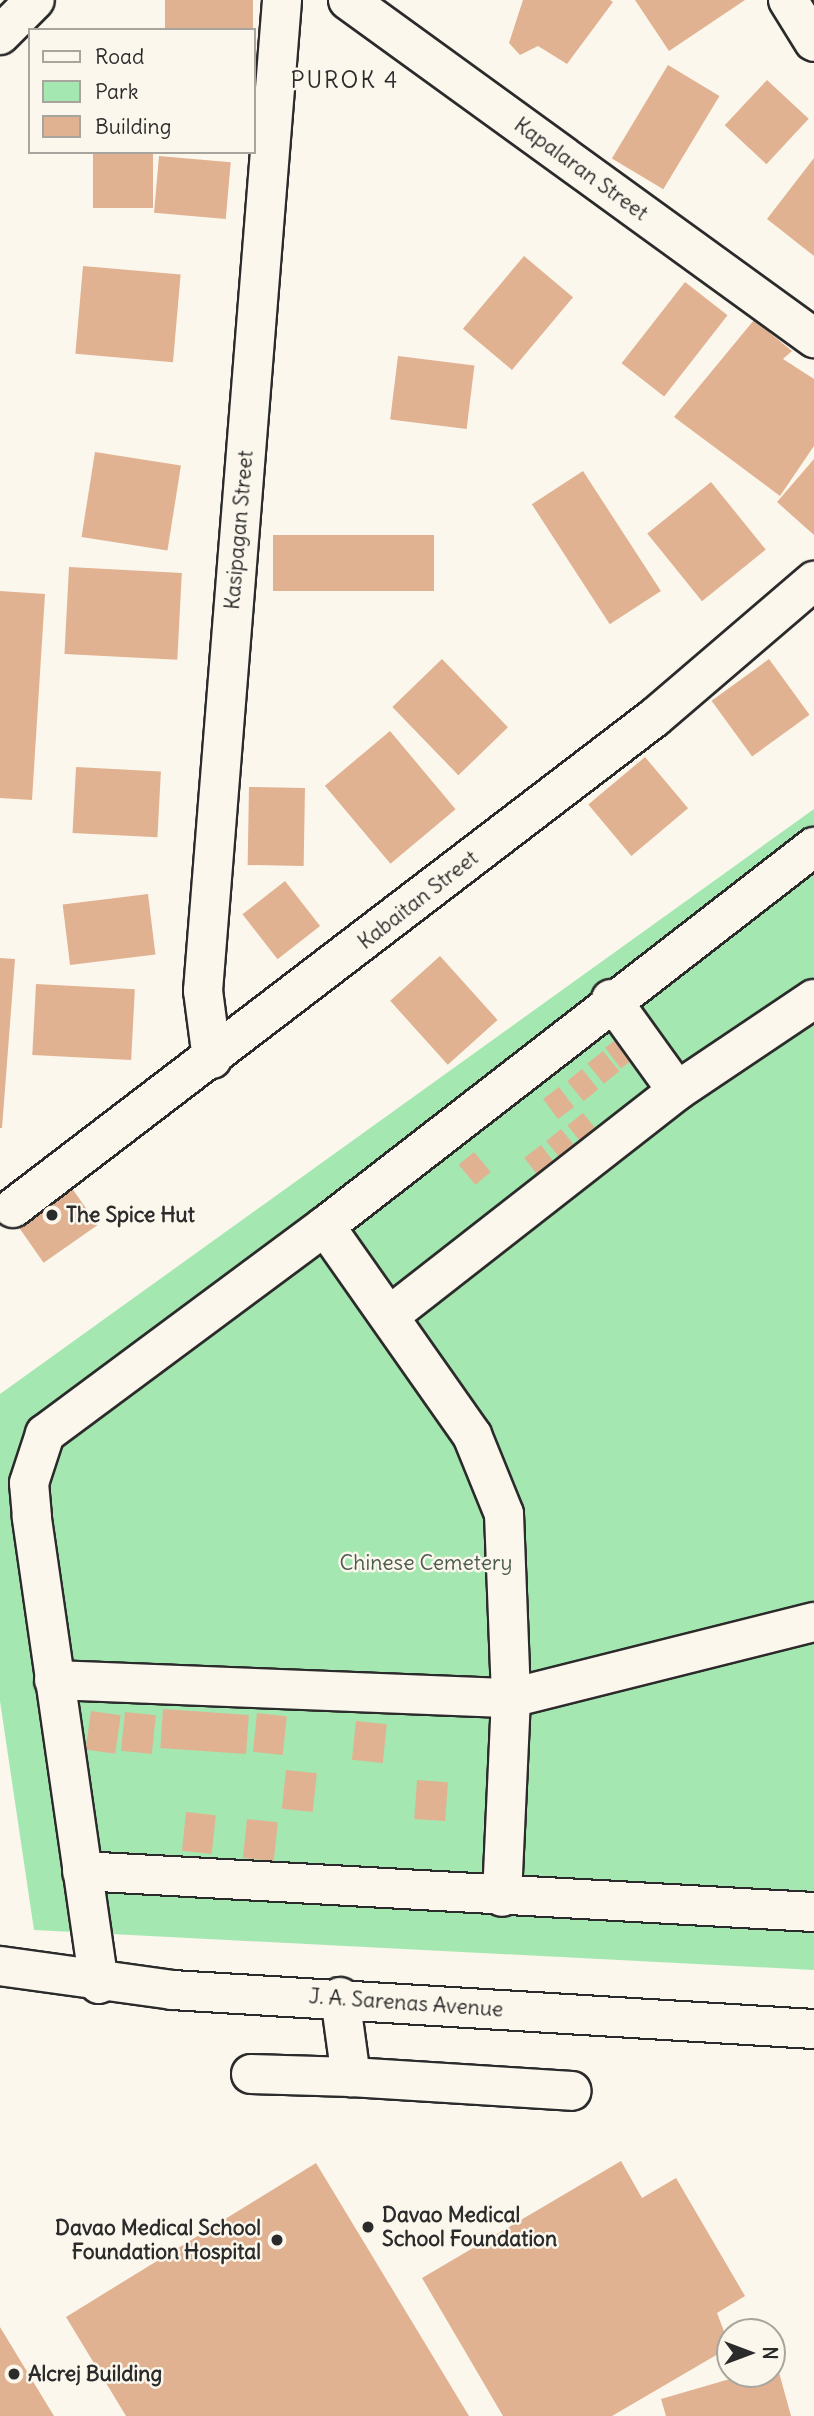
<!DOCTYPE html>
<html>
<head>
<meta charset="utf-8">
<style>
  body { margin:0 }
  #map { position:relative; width:814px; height:2416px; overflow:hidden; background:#fbf7ec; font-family:Delius,sans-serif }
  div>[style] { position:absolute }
  .green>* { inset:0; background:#a5e7b1 }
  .building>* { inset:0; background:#e1b292; transform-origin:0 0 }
  .roads { filter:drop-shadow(2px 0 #2b2b2b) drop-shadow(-2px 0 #2b2b2b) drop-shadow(0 2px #2b2b2b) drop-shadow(0 -2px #2b2b2b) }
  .minor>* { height:38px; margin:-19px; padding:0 19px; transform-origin:19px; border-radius:19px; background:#fbf7ec }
  .major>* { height:38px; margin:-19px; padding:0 19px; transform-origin:19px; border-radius:19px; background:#fbf7ec }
  .dots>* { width:19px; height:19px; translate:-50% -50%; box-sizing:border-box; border:4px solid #fbf7ec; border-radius:50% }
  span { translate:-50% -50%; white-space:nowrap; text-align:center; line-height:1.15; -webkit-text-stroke:5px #fbf7ec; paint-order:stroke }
  .street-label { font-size:21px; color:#2b2b2b }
  .poi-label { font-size:21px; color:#2b2b2b; font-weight:700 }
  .left { translate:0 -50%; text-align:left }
  .right { translate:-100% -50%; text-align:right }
  .park-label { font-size:21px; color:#4a5a4c }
  .neighbourhood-label { font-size:23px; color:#2b2b2b; letter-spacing:2px }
  .legend { position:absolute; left:28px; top:28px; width:228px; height:126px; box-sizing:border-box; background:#fbf7ec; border:2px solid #a8a59f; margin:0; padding:9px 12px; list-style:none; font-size:21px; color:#2b2b2b }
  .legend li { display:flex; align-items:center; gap:14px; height:35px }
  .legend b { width:35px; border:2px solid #a8a59f }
  .north { position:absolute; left:716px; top:2318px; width:70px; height:70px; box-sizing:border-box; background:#fbf7ec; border:2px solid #a8a59f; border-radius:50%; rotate:90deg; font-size:19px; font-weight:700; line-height:28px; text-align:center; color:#2b2b2b }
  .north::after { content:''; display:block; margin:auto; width:24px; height:32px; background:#2b2b2b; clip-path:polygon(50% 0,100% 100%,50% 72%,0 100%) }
</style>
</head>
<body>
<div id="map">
  <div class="green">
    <div style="clip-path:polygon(814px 809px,814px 1970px,34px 1930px,0 1701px,0 1394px)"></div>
  </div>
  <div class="building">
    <div style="left:165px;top:0;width:88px;height:30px"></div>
    <div style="clip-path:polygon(523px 0,610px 0,613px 2px,567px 64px,538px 46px,520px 55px,509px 43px)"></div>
    <div style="clip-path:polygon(635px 0,745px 0,669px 51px)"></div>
    <div style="left:668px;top:65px;width:60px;height:109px;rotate:31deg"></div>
    <div style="left:767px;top:80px;width:57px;height:62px;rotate:43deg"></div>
    <div style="left:93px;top:152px;width:60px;height:56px"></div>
    <div style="left:159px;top:156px;width:72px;height:57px;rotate:5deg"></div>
    <div style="clip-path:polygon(814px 158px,814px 256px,767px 219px)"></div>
    <div style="left:524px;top:256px;width:64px;height:95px;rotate:40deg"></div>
    <div style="left:83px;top:266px;width:98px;height:88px;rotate:5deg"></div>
    <div style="left:685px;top:282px;width:54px;height:103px;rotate:38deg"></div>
    <div style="clip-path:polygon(754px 320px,792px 351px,783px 359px,814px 379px,814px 446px,780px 496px,674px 417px)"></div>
    <div style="left:398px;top:356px;width:77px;height:64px;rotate:7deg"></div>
    <div style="left:95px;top:452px;width:87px;height:86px;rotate:9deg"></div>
    <div style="clip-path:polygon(814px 459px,814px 535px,777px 502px)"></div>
    <div style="left:583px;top:471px;width:143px;height:61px;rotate:57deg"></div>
    <div style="left:711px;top:482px;width:87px;height:82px;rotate:51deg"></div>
    <div style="left:273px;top:535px;width:161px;height:56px"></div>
    <div style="left:69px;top:567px;width:113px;height:87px;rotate:3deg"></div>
    <div style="clip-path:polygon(0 591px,45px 594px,32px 800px,0 798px)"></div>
    <div style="left:442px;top:659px;width:95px;height:69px;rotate:46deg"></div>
    <div style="left:769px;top:659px;width:69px;height:71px;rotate:54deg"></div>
    <div style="left:390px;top:731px;width:102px;height:85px;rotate:50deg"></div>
    <div style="left:645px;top:757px;width:67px;height:74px;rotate:50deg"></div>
    <div style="left:76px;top:767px;width:85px;height:66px;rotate:3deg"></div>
    <div style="left:249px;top:787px;width:56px;height:78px;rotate:1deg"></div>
    <div style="left:285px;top:881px;width:57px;height:54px;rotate:52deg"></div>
    <div style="left:148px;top:894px;width:61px;height:86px;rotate:83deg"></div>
    <div style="left:440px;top:956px;width:86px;height:67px;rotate:48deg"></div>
    <div style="clip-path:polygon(0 958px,15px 959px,2px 1128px,0 1128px)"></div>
    <div style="left:36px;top:984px;width:99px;height:71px;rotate:3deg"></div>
    <div style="left:622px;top:1035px;width:26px;height:21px;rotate:53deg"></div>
    <div style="left:603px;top:1051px;width:26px;height:20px;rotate:51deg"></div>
    <div style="left:582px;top:1069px;width:26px;height:19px;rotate:51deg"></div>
    <div style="left:559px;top:1087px;width:25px;height:20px;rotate:53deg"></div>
    <div style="left:583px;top:1113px;width:26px;height:20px;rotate:51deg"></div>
    <div style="left:561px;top:1129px;width:26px;height:19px;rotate:51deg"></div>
    <div style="left:541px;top:1145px;width:25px;height:21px;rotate:53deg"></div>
    <div style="left:474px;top:1152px;width:26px;height:20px;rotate:50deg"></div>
    <div style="left:69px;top:1184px;width:50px;height:66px;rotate:55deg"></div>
    <div style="left:163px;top:1709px;width:86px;height:39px;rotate:4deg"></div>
    <div style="left:91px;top:1711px;width:30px;height:39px;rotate:8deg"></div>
    <div style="left:125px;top:1712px;width:31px;height:39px;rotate:6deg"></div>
    <div style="left:257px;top:1713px;width:30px;height:39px;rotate:6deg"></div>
    <div style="left:356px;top:1721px;width:31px;height:39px;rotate:6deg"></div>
    <div style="left:286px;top:1770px;width:31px;height:39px;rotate:6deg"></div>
    <div style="left:417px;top:1780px;width:31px;height:39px;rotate:4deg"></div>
    <div style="left:186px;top:1812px;width:30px;height:39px;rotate:6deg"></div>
    <div style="left:247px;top:1819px;width:31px;height:39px;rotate:6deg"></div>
    <div style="clip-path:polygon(621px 2161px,642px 2198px,676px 2178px,745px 2296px,717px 2313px,730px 2347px,612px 2416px,503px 2416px,422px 2278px)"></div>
    <div style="clip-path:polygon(316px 2163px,469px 2416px,126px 2416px,66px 2317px)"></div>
    <div style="clip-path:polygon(0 2327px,40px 2393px,54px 2416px,0 2416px)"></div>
    <div style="clip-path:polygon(777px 2365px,791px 2416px,666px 2416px,661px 2399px,747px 2374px,772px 2374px)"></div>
  </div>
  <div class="roads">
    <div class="minor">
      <div style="left:348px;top:0;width:576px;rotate:35.95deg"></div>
      <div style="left:788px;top:0;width:49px;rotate:58.2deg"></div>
      <div style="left:0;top:35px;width:49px;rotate:-45deg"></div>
      <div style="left:611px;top:999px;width:113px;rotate:54.3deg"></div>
      <div style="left:212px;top:1059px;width:69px;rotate:-97.5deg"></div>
      <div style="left:203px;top:991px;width:994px;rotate:-85.44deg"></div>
      <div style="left:13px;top:1208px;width:807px;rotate:-37.4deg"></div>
      <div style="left:654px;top:718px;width:211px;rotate:-40.6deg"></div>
      <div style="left:325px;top:1226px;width:256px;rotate:54.9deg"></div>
      <div style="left:472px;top:1435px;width:85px;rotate:67.9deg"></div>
      <div style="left:504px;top:1514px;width:184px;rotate:87.8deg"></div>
      <div style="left:511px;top:1698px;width:199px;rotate:92.6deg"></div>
      <div style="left:389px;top:1316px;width:365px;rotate:-38deg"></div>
      <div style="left:677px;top:1091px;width:165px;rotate:-33.9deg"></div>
      <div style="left:54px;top:1680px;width:457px;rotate:2.3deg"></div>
      <div style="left:511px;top:1698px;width:312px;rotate:-14.1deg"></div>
      <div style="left:82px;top:1871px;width:733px;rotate:3.21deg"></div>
      <div style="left:99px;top:1984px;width:472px;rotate:-98.2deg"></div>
      <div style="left:32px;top:1517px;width:34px;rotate:-95deg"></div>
      <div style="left:29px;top:1483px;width:52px;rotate:-71.9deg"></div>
      <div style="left:45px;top:1434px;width:349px;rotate:-36.6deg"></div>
      <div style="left:325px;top:1226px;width:619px;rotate:-37.78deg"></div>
      <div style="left:340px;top:1997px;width:81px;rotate:82.2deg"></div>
      <div style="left:351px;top:2077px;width:221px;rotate:3.6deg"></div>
      <div style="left:251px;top:2074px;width:100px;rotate:1.7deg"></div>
    </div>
    <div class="major">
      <div style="left:0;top:1966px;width:174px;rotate:7.9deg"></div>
      <div style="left:172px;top:1990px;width:643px;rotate:3.48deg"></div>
    </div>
  </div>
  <div class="dots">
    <div style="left:52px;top:1215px;background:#2b2b2b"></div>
    <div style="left:368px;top:2227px;background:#2b2b2b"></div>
    <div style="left:277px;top:2240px;background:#2b2b2b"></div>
    <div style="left:14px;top:2374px;background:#2b2b2b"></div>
  </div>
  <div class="street-label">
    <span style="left:581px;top:169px;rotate:36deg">Kapalaran Street</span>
    <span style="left:239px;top:530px;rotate:-85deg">Kasipagan Street</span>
    <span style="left:418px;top:900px;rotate:-38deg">Kabaitan Street</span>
    <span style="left:406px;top:2003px;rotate:4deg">J. A. Sarenas Avenue</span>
  </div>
  <div class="poi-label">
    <span class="left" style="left:66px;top:1215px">The Spice Hut</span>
    <span class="left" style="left:382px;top:2227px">Davao Medical<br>School Foundation</span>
    <span class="right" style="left:261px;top:2240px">Davao Medical School<br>Foundation Hospital</span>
    <span class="left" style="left:28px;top:2374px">Alcrej Building</span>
  </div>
  <div class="park-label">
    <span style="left:426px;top:1563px">Chinese Cemetery</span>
  </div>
  <div class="neighbourhood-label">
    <span style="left:345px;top:80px">PUROK 4</span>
  </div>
  <ul class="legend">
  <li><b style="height:9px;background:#fbf7ec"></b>Road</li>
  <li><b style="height:19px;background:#a5e7b1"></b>Park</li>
  <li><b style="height:19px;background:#e1b292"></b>Building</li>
  </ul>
  <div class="north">N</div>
</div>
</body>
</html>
